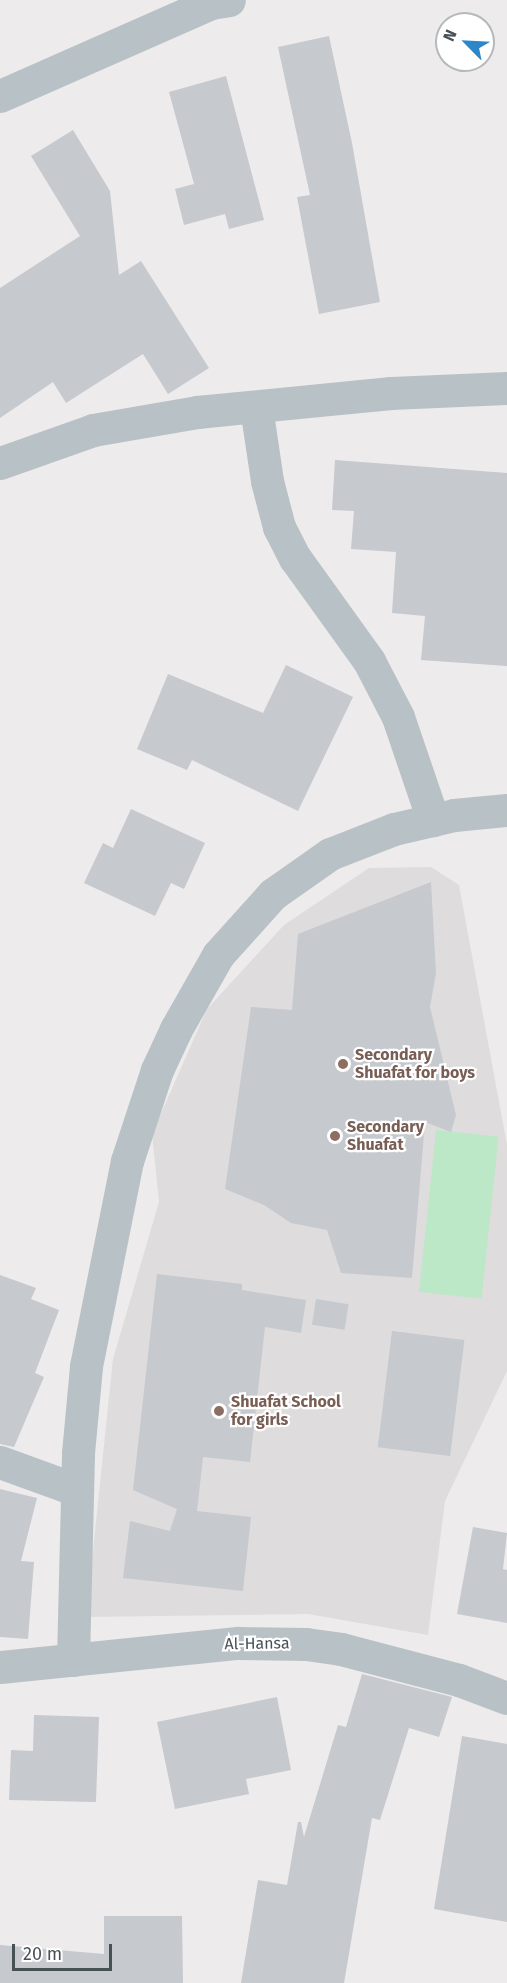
<!DOCTYPE html>
<html>
<head>
<meta charset="utf-8">
<style>
  body { margin:0 }
  #map { position:relative; width:507px; height:1983px; overflow:hidden; background:#eeebec; font-family:"Fira Sans",sans-serif }
  div>[style] { position:absolute }
  .education>* { inset:0; background:#dfdcdd }
  .green>* { inset:0; background:#bde8c7; transform-origin:0 0 }
  .building>* { inset:0; background:#c6c9cd; transform-origin:0 0 }
  .minor>* { height:33px; margin:-16.5px; padding:0 16.5px; transform-origin:16.5px; border-radius:16.5px; background:#b8c2c6 }
  .dots>* { width:16px; height:16px; translate:-50% -50%; box-sizing:border-box; border:3px solid #fff; border-radius:50% }
  span { translate:-50% -50%; white-space:nowrap; text-align:center; line-height:1.15; -webkit-text-stroke:4.5px #fff; paint-order:stroke }
  .education-label { font-size:16px; color:#785e54; font-weight:700 }
  .left { translate:0 -50%; text-align:left }
  .street-label { font-size:16px; color:#465156 }
  .north { position:absolute; left:435px; top:12px; width:60px; height:60px; box-sizing:border-box; background:#fff; border:2px solid #b5b9bb; border-radius:50%; rotate:294deg; font-size:16px; font-weight:700; line-height:24px; text-align:center; color:#465156 }
  .north::after { content:''; display:block; margin:auto; width:21px; height:27px; background:#2c86c7; clip-path:polygon(50% 0,100% 100%,50% 72%,0 100%) }
  .scale { position:absolute; left:12px; top:1944px; width:100px; height:27px; box-sizing:border-box; border:3px solid #465156; border-top:0; padding-left:8px; font-size:18px; line-height:21px; white-space:nowrap; color:#465156; -webkit-text-stroke:4px #fff; paint-order:stroke }
</style>
</head>
<body>
<div id="map">
  <div class="education">
    <div style="clip-path:polygon(431px 867px,459px 885px,507px 1145px,507px 1371px,445px 1501px,428px 1635px,308px 1614px,86px 1617px,113px 1359px,159px 1202px,152px 1134px,207px 1009px,284px 925px,369px 868px)"></div>
  </div>
  <div class="green">
    <div style="left:436px;top:1130px;width:63px;height:163px;rotate:6deg"></div>
  </div>
  <div class="building">
    <div style="clip-path:polygon(329px 36px,352px 143px,380px 302px,319px 314px,297px 197px,310px 195px,278px 47px)"></div>
    <div style="clip-path:polygon(226px 76px,264px 220px,229px 229px,225px 214px,184px 225px,175px 189px,194px 184px,169px 92px)"></div>
    <div style="clip-path:polygon(73px 130px,110px 191px,119px 275px,141px 261px,209px 368px,168px 394px,143px 354px,66px 403px,53px 382px,0 418px,0 288px,80px 236px,31px 156px)"></div>
    <div style="clip-path:polygon(335px 460px,507px 473px,507px 666px,421px 660px,425px 616px,392px 613px,396px 552px,351px 549px,354px 511px,332px 510px)"></div>
    <div style="clip-path:polygon(286px 665px,353px 697px,298px 811px,192px 760px,187px 770px,137px 749px,168px 674px,263px 713px)"></div>
    <div style="clip-path:polygon(131px 809px,205px 843px,184px 889px,171px 883px,155px 916px,84px 883px,103px 843px,113px 848px)"></div>
    <div style="clip-path:polygon(431px 882px,436px 973px,430px 1007px,456px 1115px,451px 1132px,425px 1122px,412px 1278px,341px 1273px,327px 1230px,291px 1223px,264px 1205px,225px 1189px,251px 1007px,292px 1010px,298px 934px)"></div>
    <div style="clip-path:polygon(157px 1274px,242px 1284px,242px 1290px,306px 1300px,301px 1333px,265px 1327px,250px 1462px,203px 1457px,197px 1511px,251px 1517px,243px 1591px,123px 1578px,130px 1521px,170px 1531px,177px 1509px,179px 1510px,133px 1490px)"></div>
    <div style="clip-path:polygon(0 1275px,36px 1288px,31px 1299px,59px 1310px,35px 1373px,44px 1377px,14px 1447px,0 1444px)"></div>
    <div style="left:316px;top:1299px;width:33px;height:26px;rotate:9deg"></div>
    <div style="left:392px;top:1331px;width:73px;height:117px;rotate:7deg"></div>
    <div style="clip-path:polygon(0 1489px,37px 1498px,21px 1561px,34px 1562px,28px 1639px,0 1637px)"></div>
    <div style="clip-path:polygon(473px 1527px,507px 1533px,503px 1569px,507px 1570px,507px 1623px,457px 1614px)"></div>
    <div style="clip-path:polygon(362px 1674px,452px 1697px,439px 1737px,409px 1728px,380px 1820px,372px 1818px,344px 1983px,241px 1983px,258px 1880px,287px 1885px,298px 1822px,301px 1822px,304px 1837px,338px 1725px,346px 1727px)"></div>
    <div style="clip-path:polygon(277px 1697px,291px 1770px,246px 1779px,249px 1794px,175px 1809px,157px 1722px)"></div>
    <div style="clip-path:polygon(34px 1715px,99px 1717px,96px 1802px,9px 1800px,11px 1750px,33px 1751px)"></div>
    <div style="clip-path:polygon(462px 1736px,507px 1744px,507px 1922px,434px 1909px)"></div>
    <div style="clip-path:polygon(104px 1916px,182px 1916px,183px 1983px,0 1983px,0 1945px,104px 1954px)"></div>
  </div>
  <div class="minor">
    <div style="left:0;top:96px;width:231px;rotate:-23.8deg"></div>
    <div style="left:211px;top:3px;width:18px;rotate:-9deg"></div>
    <div style="left:256px;top:407px;width:75px;rotate:81.5deg"></div>
    <div style="left:267px;top:481px;width:48px;rotate:75.4deg"></div>
    <div style="left:279px;top:527px;width:35px;rotate:63deg"></div>
    <div style="left:295px;top:558px;width:127px;rotate:54.3deg"></div>
    <div style="left:369px;top:661px;width:63px;rotate:62.6deg"></div>
    <div style="left:398px;top:717px;width:109px;rotate:71.2deg"></div>
    <div style="left:0;top:463px;width:99px;rotate:-19.5deg"></div>
    <div style="left:93px;top:430px;width:106px;rotate:-9.8deg"></div>
    <div style="left:197px;top:412px;width:195px;rotate:-5.6deg"></div>
    <div style="left:391px;top:393px;width:116px;rotate:-2.5deg"></div>
    <div style="left:0;top:1462px;width:82px;rotate:20deg"></div>
    <div style="left:73px;top:1660px;width:207px;rotate:-88.6deg"></div>
    <div style="left:78px;top:1453px;width:87px;rotate:-84.7deg"></div>
    <div style="left:86px;top:1366px;width:209px;rotate:-78.7deg"></div>
    <div style="left:127px;top:1161px;width:96px;rotate:-71.8deg"></div>
    <div style="left:157px;top:1070px;width:45px;rotate:-65.1deg"></div>
    <div style="left:176px;top:1029px;width:85px;rotate:-60.4deg"></div>
    <div style="left:218px;top:955px;width:82px;rotate:-48deg"></div>
    <div style="left:273px;top:894px;width:70px;rotate:-35.1deg"></div>
    <div style="left:330px;top:854px;width:69px;rotate:-21.3deg"></div>
    <div style="left:394px;top:829px;width:62px;rotate:-13.1deg"></div>
    <div style="left:454px;top:815px;width:53px;rotate:-5.4deg"></div>
    <div style="left:0;top:1667px;width:239px;rotate:-5.8deg"></div>
    <div style="left:238px;top:1643px;width:68px;rotate:0.8deg"></div>
    <div style="left:306px;top:1644px;width:35px;rotate:8deg"></div>
    <div style="left:341px;top:1649px;width:122px;rotate:14.7deg"></div>
    <div style="left:459px;top:1680px;width:51px;rotate:20.6deg"></div>
  </div>
  <div class="dots">
    <div style="left:343px;top:1064px;background:#8d6e63"></div>
    <div style="left:335px;top:1136px;background:#8d6e63"></div>
    <div style="left:219px;top:1411px;background:#8d6e63"></div>
  </div>
  <div class="education-label">
    <span class="left" style="left:355px;top:1064px">Secondary<br>Shuafat for boys</span>
    <span class="left" style="left:347px;top:1136px">Secondary<br>Shuafat</span>
    <span class="left" style="left:231px;top:1411px">Shuafat School<br>for girls</span>
  </div>
  <div class="street-label">
    <span style="left:257px;top:1644px;rotate:-1deg">Al-Hansa</span>
  </div>
  <div class="north">N</div>
  <div class="scale">20 m</div>
</div>
</body>
</html>
